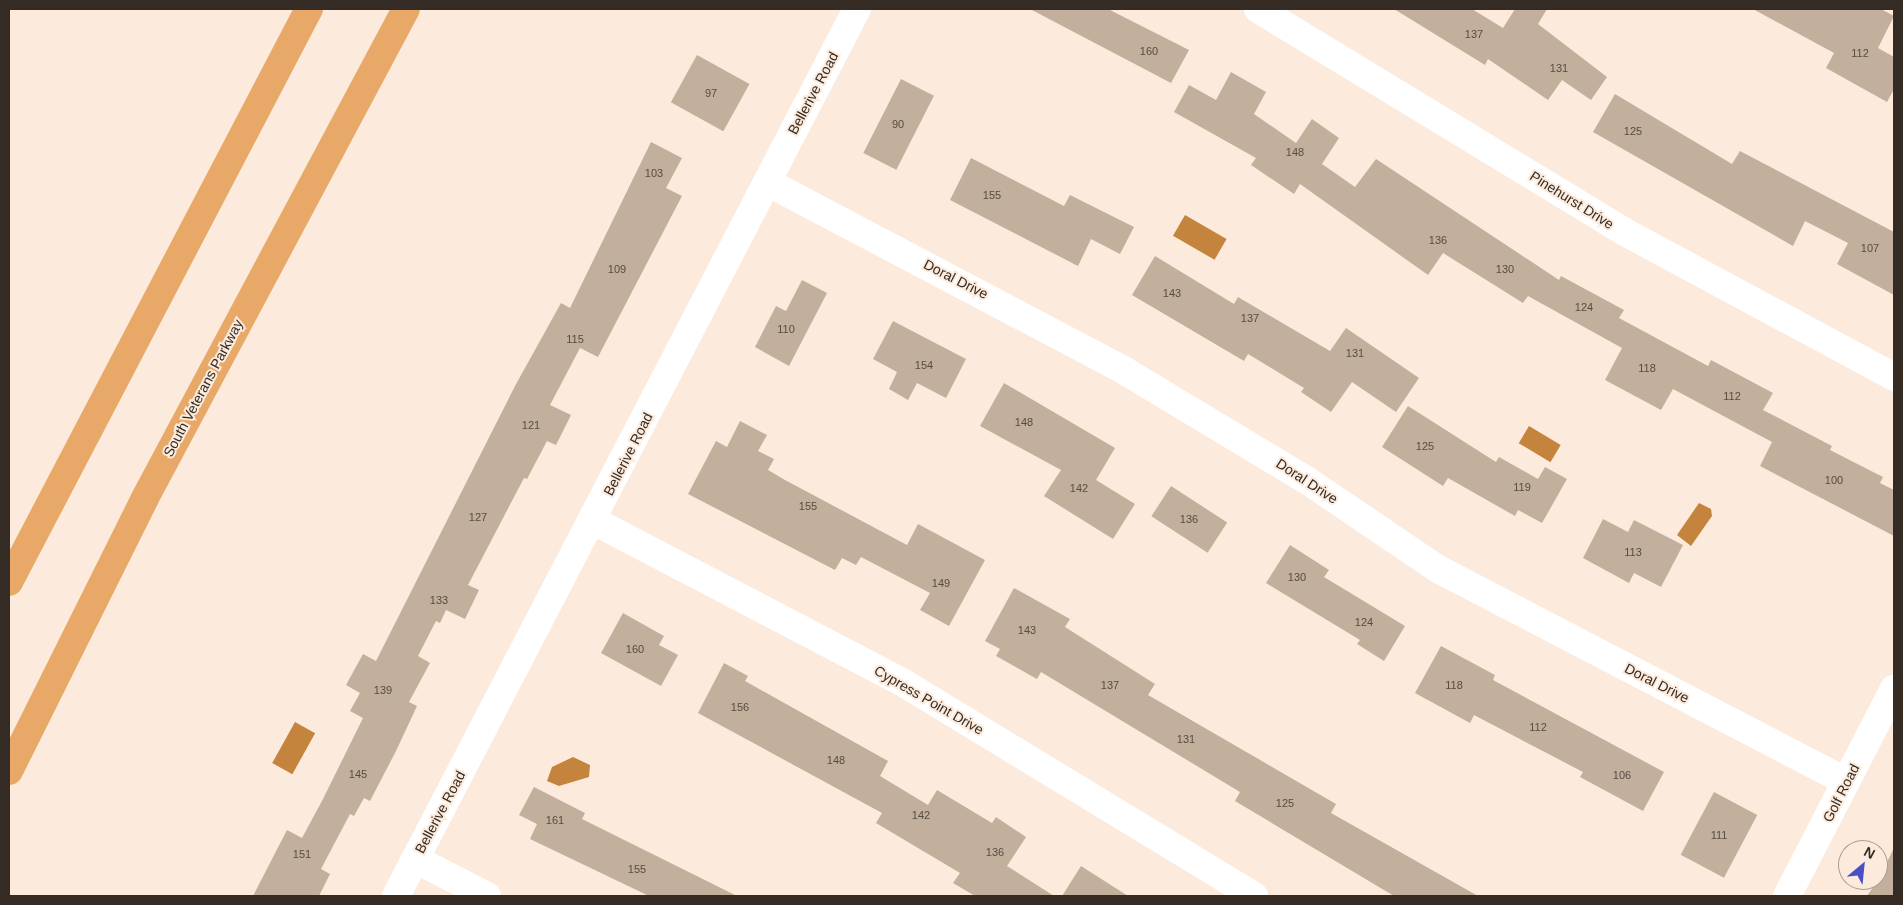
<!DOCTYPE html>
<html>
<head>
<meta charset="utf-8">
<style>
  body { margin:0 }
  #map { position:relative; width:1903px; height:905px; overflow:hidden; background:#fcebdc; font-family:Helvetica,sans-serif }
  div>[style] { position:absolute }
  .water>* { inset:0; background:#c5843d; transform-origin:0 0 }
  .building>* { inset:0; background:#c2af9c; transform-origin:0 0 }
  .street>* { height:28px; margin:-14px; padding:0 14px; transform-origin:14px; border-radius:14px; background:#fff }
  .highway>* { height:28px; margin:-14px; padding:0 14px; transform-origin:14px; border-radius:14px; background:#e7a868 }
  span { translate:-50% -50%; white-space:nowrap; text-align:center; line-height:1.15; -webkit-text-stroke:4px #fcebdc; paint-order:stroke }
  .number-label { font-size:11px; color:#574c42 }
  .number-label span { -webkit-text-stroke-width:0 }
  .street-label { font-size:14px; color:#332b24 }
  .frame { position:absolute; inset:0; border:10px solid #332b24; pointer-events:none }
  .north { position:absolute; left:1838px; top:840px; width:50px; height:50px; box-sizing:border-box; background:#fcebdc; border:1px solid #ac9e92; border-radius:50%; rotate:28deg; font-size:14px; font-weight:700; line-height:20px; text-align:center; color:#332b24 }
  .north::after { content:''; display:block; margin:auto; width:18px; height:22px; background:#494fc4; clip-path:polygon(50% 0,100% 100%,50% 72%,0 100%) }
</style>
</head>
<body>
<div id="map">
  <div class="water">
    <div style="left:1185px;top:215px;width:48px;height:24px;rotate:30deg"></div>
    <div style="left:1529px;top:426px;width:37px;height:20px;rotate:31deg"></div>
    <div style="clip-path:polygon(1699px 503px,1711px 509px,1712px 516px,1691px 546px,1677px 535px)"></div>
    <div style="left:295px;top:722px;width:23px;height:47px;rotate:29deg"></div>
    <div style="clip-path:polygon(573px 757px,590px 765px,589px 777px,559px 786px,547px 781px,552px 767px)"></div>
  </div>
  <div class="building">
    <div style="clip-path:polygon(1030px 9px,1108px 9px,1189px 50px,1171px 83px)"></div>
    <div style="clip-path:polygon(1394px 9px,1472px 9px,1503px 28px,1515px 9px,1547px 9px,1538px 24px,1607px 77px,1591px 100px,1562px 80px,1548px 100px,1488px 59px,1485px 65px)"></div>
    <div style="clip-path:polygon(1753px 9px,1881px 9px,1894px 16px,1878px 48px,1894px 57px,1894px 89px,1887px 102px,1826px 68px,1834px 53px)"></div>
    <div style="left:697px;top:55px;width:60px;height:54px;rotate:29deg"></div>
    <div style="clip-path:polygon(1231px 72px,1266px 92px,1254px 114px,1296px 143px,1312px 119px,1339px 138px,1322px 164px,1355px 187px,1376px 159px,1559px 280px,1561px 276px,1624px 310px,1619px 318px,1708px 366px,1711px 360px,1773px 393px,1763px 410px,1832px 446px,1830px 450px,1883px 477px,1880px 483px,1894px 490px,1894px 536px,1760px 466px,1772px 442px,1673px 389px,1661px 410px,1605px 380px,1622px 348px,1528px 296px,1523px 303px,1443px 253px,1428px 275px,1300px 184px,1294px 194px,1251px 165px,1256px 158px,1174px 112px,1189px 85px,1216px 100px)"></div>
    <div style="left:901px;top:79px;width:37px;height:83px;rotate:27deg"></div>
    <div style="clip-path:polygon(1615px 94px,1732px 164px,1740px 151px,1894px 232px,1894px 295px,1837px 264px,1848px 243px,1805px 221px,1793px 246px,1593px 132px)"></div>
    <div style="clip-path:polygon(651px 142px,682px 158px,666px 188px,682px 196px,598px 357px,580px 348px,550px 405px,571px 415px,556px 445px,547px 441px,527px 479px,524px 478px,468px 585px,479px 590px,465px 619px,446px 610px,440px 623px,436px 621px,418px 656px,430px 663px,409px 702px,417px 706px,396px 751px,370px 801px,364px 798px,354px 816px,350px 814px,321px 869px,330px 874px,319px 896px,253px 896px,287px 830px,302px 838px,323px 799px,363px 718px,350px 711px,360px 693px,346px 685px,363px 654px,376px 661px,515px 386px,561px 303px,570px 308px)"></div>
    <div style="clip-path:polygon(971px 158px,1064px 206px,1070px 195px,1134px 227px,1120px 254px,1091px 239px,1078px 266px,950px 200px)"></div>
    <div style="clip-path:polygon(1155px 256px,1234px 304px,1238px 297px,1330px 351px,1346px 328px,1419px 378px,1396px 412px,1352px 382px,1331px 412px,1301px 392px,1304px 388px,1248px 354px,1244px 361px,1132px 295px)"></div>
    <div style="clip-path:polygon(802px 280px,827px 293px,789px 366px,755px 347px,776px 306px,786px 311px)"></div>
    <div style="clip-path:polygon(893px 321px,966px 359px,946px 398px,917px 383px,908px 400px,889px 389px,897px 372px,873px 359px)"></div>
    <div style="clip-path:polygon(1004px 383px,1115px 448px,1096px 480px,1135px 504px,1113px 539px,1044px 496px,1061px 470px,980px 426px)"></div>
    <div style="clip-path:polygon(1408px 406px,1496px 462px,1499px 457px,1538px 479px,1545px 467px,1567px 479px,1542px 523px,1518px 510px,1515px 516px,1448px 478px,1443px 486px,1382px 447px)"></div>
    <div style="clip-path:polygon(740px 421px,767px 435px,758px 451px,774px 459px,768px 470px,785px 480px,907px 545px,918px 524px,985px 560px,949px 626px,920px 610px,930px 593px,861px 557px,856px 565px,842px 558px,835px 570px,688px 494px,716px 441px,727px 447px)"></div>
    <div style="left:1171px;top:486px;width:67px;height:36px;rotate:33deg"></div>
    <div style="clip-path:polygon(1603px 519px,1628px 532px,1634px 520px,1683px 545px,1661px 587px,1634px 573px,1629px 583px,1583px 558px)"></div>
    <div style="clip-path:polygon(1290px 545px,1329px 570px,1324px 577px,1405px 626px,1384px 661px,1357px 644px,1360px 640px,1266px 583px)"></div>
    <div style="clip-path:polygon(1014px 588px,1070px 619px,1065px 627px,1155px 684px,1148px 695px,1336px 804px,1331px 813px,1478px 896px,1394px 896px,1235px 801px,1240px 792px,1041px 672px,1037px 679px,996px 656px,1000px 649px,985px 641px)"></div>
    <div style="clip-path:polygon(623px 613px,664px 636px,659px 645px,678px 655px,661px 686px,601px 653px)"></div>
    <div style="clip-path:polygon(1441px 646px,1495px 675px,1493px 680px,1664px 772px,1643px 811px,1580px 777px,1583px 772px,1474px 715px,1470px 723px,1415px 693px)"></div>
    <div style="clip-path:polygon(724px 663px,748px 676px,745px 681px,888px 761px,880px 776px,928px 805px,937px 790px,992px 823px,996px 817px,1026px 837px,1007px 866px,1054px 896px,975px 896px,953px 883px,960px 873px,876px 823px,882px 813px,698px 713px)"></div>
    <div style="clip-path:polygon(534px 787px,585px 813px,582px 819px,737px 896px,649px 896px,530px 839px,537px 824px,519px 815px)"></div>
    <div style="left:1714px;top:792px;width:49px;height:71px;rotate:28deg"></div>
    <div style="clip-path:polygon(1894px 848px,1894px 896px,1867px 896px,1878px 880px)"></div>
    <div style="clip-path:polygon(1081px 866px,1128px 896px,1062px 896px)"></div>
  </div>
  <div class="street">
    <div style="left:1258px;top:9px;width:427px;rotate:31.3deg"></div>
    <div style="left:1623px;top:231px;width:308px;rotate:28.3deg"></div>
    <div style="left:767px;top:182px;width:405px;rotate:27.8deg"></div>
    <div style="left:1125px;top:371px;width:210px;rotate:31deg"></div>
    <div style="left:1305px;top:479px;width:161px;rotate:34.1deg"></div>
    <div style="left:1438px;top:569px;width:460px;rotate:27.5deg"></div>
    <div style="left:594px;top:521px;width:348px;rotate:27.6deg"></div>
    <div style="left:902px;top:682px;width:412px;rotate:31.3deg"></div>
    <div style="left:415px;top:859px;width:81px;rotate:27.2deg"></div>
    <div style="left:396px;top:896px;width:1000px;rotate:-62.54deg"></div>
    <div style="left:1787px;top:896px;width:233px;rotate:-62.7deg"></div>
  </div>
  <div class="highway">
    <div style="left:9px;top:582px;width:647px;rotate:-62.37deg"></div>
    <div style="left:9px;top:771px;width:305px;rotate:-63.5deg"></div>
    <div style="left:145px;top:498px;width:554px;rotate:-61.91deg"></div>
  </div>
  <div class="number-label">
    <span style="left:1474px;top:34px">137</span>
    <span style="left:1149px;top:51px">160</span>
    <span style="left:1860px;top:53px">112</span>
    <span style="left:1559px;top:68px">131</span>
    <span style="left:711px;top:93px">97</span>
    <span style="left:898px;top:124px">90</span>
    <span style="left:1633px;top:131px">125</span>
    <span style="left:1295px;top:152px">148</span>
    <span style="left:654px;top:173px">103</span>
    <span style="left:992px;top:195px">155</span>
    <span style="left:1438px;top:240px">136</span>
    <span style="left:1870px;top:248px">107</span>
    <span style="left:617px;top:269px">109</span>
    <span style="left:1505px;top:269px">130</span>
    <span style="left:1172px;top:293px">143</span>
    <span style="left:1584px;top:307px">124</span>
    <span style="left:1250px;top:318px">137</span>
    <span style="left:786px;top:329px">110</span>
    <span style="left:575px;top:339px">115</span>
    <span style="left:1355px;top:353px">131</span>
    <span style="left:924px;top:365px">154</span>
    <span style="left:1647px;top:368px">118</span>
    <span style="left:1732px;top:396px">112</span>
    <span style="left:1024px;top:422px">148</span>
    <span style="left:531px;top:425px">121</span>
    <span style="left:1425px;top:446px">125</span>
    <span style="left:1834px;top:480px">100</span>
    <span style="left:1522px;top:487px">119</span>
    <span style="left:1079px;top:488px">142</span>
    <span style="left:808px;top:506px">155</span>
    <span style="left:478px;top:517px">127</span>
    <span style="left:1189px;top:519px">136</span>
    <span style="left:1633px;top:552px">113</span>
    <span style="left:1297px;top:577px">130</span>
    <span style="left:941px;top:583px">149</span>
    <span style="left:439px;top:600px">133</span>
    <span style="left:1364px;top:622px">124</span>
    <span style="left:1027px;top:630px">143</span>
    <span style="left:635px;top:649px">160</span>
    <span style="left:1110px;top:685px">137</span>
    <span style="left:1454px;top:685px">118</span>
    <span style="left:383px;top:690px">139</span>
    <span style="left:740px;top:707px">156</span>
    <span style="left:1538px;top:727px">112</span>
    <span style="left:1186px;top:739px">131</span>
    <span style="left:836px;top:760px">148</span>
    <span style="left:358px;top:774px">145</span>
    <span style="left:1622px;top:775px">106</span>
    <span style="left:1285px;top:803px">125</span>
    <span style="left:921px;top:815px">142</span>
    <span style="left:555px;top:820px">161</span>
    <span style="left:1719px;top:835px">111</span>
    <span style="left:995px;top:852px">136</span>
    <span style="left:302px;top:854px">151</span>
    <span style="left:637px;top:869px">155</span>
  </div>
  <div class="street-label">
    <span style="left:813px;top:93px;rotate:-62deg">Bellerive Road</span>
    <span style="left:1572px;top:200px;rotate:32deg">Pinehurst Drive</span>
    <span style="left:956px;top:279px;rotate:27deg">Doral Drive</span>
    <span style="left:203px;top:388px;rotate:-62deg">South Veterans Parkway</span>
    <span style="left:628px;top:454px;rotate:-63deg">Bellerive Road</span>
    <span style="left:1307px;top:481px;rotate:33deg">Doral Drive</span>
    <span style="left:1657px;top:683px;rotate:27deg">Doral Drive</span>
    <span style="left:929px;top:700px;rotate:30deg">Cypress Point Drive</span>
    <span style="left:1841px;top:793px;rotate:-63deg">Golf Road</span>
    <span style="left:440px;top:812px;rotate:-62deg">Bellerive Road</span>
  </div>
  <div class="frame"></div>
  <div class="north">N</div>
</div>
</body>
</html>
